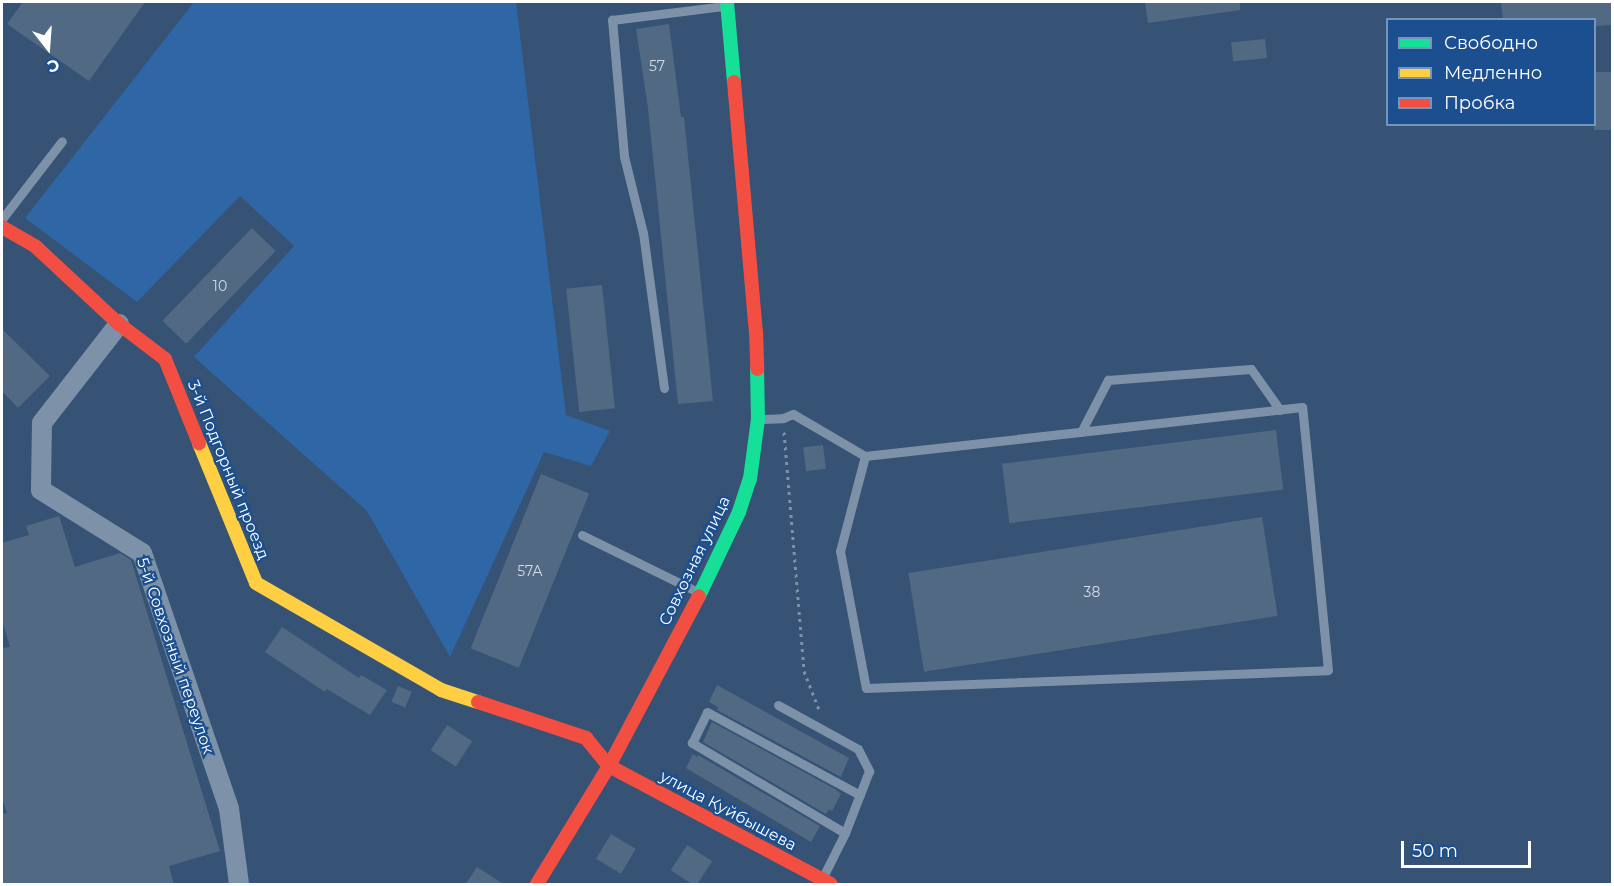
<!DOCTYPE html>
<html>
<head>
<meta charset="utf-8">
<style>
  body { margin:0 }
  #map { position:relative; width:1614px; height:886px; overflow:hidden; background:#365274; font-family:Montserrat,sans-serif }
  div>[style] { position:absolute }
  .green>* { inset:0; background:#2f66a5 }
  .building>* { inset:0; background:#526984; transform-origin:0 0 }
  .path>* { height:3px; margin-top:-1.5px; transform-origin:0; background:repeating-linear-gradient(90deg,#7d92a8 0 3px,transparent 0 7.5px) }
  .lane>* { height:9px; margin:-4.5px; padding:0 4.5px; transform-origin:4.5px; border-radius:4.5px; background:#7d92a8 }
  .street>* { height:20px; margin:-10px; padding:0 10px; transform-origin:10px; border-radius:10px; background:#7d92a8 }
  .fast>* { height:14px; margin:-7px; padding:0 7px; transform-origin:7px; border-radius:7px; background:#16e098 }
  .slow>* { height:14px; margin:-7px; padding:0 7px; transform-origin:7px; border-radius:7px; background:#ffcf43 }
  .jam>* { height:14px; margin:-7px; padding:0 7px; transform-origin:7px; border-radius:7px; background:#f24e42 }
  span { translate:-50% -50%; white-space:nowrap; text-align:center; line-height:1.15; -webkit-text-stroke:4.5px #1b4f8f; paint-order:stroke }
  .number-label { font-size:14px; color:#d4dae0 }
  .number-label span { -webkit-text-stroke-width:0 }
  .street-label { font-size:16px; color:#fff }
  .frame { position:absolute; inset:0; border:3px solid #fff; pointer-events:none }
  .legend { position:absolute; left:1386px; top:18px; width:210px; height:108px; box-sizing:border-box; background:#1b4f8f; border:2px solid #7695bc; margin:0; padding:8px 10px; list-style:none; font-size:18px; color:#fff }
  .legend li { display:flex; align-items:center; gap:12px; height:30px }
  .legend b { width:30px; border:2px solid #7695bc }
  .north { position:absolute; left:18px; top:18px; width:60px; height:60px; -webkit-text-stroke:4px #1b4f8f; paint-order:stroke; rotate:163deg; font-size:16px; font-weight:700; line-height:24px; text-align:center; color:#fff }
  .north::after { content:''; display:block; margin:auto; width:21px; height:27px; background:#fff; clip-path:polygon(50% 0,100% 100%,50% 72%,0 100%) }
  .scale { position:absolute; left:1401px; top:841px; width:130px; height:27px; box-sizing:border-box; border:3px solid #fff; border-top:0; padding-left:8px; font-size:18px; line-height:21px; white-space:nowrap; color:#fff; -webkit-text-stroke:4px #1b4f8f; paint-order:stroke }
</style>
</head>
<body>
<div id="map">
  <div class="green">
    <div style="clip-path:polygon(194px 2px,516px 2px,566px 415px,610px 431px,591px 466px,544px 452px,450px 657px,367px 511px,194px 357px,294px 246px,240px 196px,137px 302px,25px 218px)"></div>
  </div>
  <div class="building">
    <div style="clip-path:polygon(23px 2px,145px 2px,89px 81px,7px 24px)"></div>
    <div style="clip-path:polygon(1145px 2px,1240px 2px,1240px 10px,1148px 23px)"></div>
    <div style="clip-path:polygon(1501px 2px,1612px 2px,1612px 25px,1594px 26px,1594px 20px,1503px 20px)"></div>
    <div style="clip-path:polygon(669px 24px,681px 117px,684px 117px,713px 401px,678px 404px,648px 108px,636px 29px)"></div>
    <div style="left:1265px;top:39px;width:19px;height:34px;rotate:84deg"></div>
    <div style="left:1612px;top:72px;width:58px;height:18px;rotate:90deg"></div>
    <div style="left:252px;top:228px;width:33px;height:129px;rotate:44deg"></div>
    <div style="left:602px;top:285px;width:124px;height:36px;rotate:84deg"></div>
    <div style="clip-path:polygon(2px 329px,50px 376px,18px 408px,2px 391px)"></div>
    <div style="left:1276px;top:430px;width:60px;height:276px;rotate:83deg"></div>
    <div style="left:823px;top:445px;width:24px;height:20px;rotate:83deg"></div>
    <div style="left:541px;top:474px;width:52px;height:188px;rotate:22deg"></div>
    <div style="clip-path:polygon(59px 516px,75px 567px,120px 553px,131px 560px,220px 851px,169px 866px,174px 885px,2px 885px,2px 814px,7px 813px,2px 798px,2px 648px,10px 647px,2px 620px,2px 543px,29px 535px,26px 526px)"></div>
    <div style="left:1262px;top:517px;width:100px;height:358px;rotate:81deg"></div>
    <div style="clip-path:polygon(282px 627px,359px 678px,361px 675px,387px 690px,370px 715px,327px 689px,325px 692px,265px 652px)"></div>
    <div style="clip-path:polygon(717px 685px,849px 758px,841px 777px,717px 710px,718px 707px,709px 702px)"></div>
    <div style="left:398px;top:686px;width:15px;height:17px;rotate:23deg"></div>
    <div style="clip-path:polygon(712px 722px,835px 789px,841px 794px,832px 811px,829px 809px,826px 814px,703px 742px)"></div>
    <div style="left:447px;top:725px;width:30px;height:30px;rotate:33deg"></div>
    <div style="clip-path:polygon(693px 754px,697px 757px,698px 755px,820px 826px,811px 842px,686px 768px)"></div>
    <div style="left:611px;top:834px;width:29px;height:29px;rotate:31deg"></div>
    <div style="left:687px;top:845px;width:30px;height:30px;rotate:33deg"></div>
    <div style="clip-path:polygon(477px 867px,505px 885px,465px 885px)"></div>
  </div>
  <div class="path">
    <div style="left:784px;top:432px;width:240px;rotate:85.2deg"></div>
    <div style="left:804px;top:671px;width:44px;rotate:68.7deg"></div>
  </div>
  <div class="lane">
    <div style="left:2px;top:219px;width:98px;rotate:-52.4deg"></div>
    <div style="left:664px;top:388px;width:156px;rotate:-97.7deg"></div>
    <div style="left:643px;top:233px;width:79px;rotate:-103.9deg"></div>
    <div style="left:624px;top:156px;width:137px;rotate:-95deg"></div>
    <div style="left:612px;top:20px;width:114px;rotate:-7.1deg"></div>
    <div style="left:760px;top:419px;width:23px;rotate:-2deg"></div>
    <div style="left:783px;top:418px;width:11px;rotate:-22deg"></div>
    <div style="left:793px;top:414px;width:83px;rotate:30.3deg"></div>
    <div style="left:865px;top:456px;width:98px;rotate:104.7deg"></div>
    <div style="left:840px;top:551px;width:139px;rotate:79.3deg"></div>
    <div style="left:866px;top:688px;width:462px;rotate:-2.2deg"></div>
    <div style="left:1328px;top:670px;width:264px;rotate:-95.6deg"></div>
    <div style="left:1302px;top:407px;width:440px;rotate:173.6deg"></div>
    <div style="left:1081px;top:432px;width:59px;rotate:-62.6deg"></div>
    <div style="left:1108px;top:380px;width:143px;rotate:-4.4deg"></div>
    <div style="left:1251px;top:369px;width:50px;rotate:54.7deg"></div>
    <div style="left:582px;top:535px;width:129px;rotate:26.2deg"></div>
    <div style="left:778px;top:705px;width:91px;rotate:28.8deg"></div>
    <div style="left:858px;top:749px;width:25px;rotate:63deg"></div>
    <div style="left:869px;top:771px;width:66px;rotate:111.2deg"></div>
    <div style="left:845px;top:833px;width:49px;rotate:116.6deg"></div>
    <div style="left:845px;top:833px;width:178px;rotate:-149.5deg"></div>
    <div style="left:692px;top:743px;width:34px;rotate:-64deg"></div>
    <div style="left:707px;top:712px;width:174px;rotate:28.5deg"></div>
  </div>
  <div class="street">
    <div style="left:119px;top:324px;width:125px;rotate:127.9deg"></div>
    <div style="left:42px;top:423px;width:67px;rotate:90.9deg"></div>
    <div style="left:41px;top:490px;width:119px;rotate:32deg"></div>
    <div style="left:142px;top:553px;width:270px;rotate:71.2deg"></div>
    <div style="left:229px;top:809px;width:76px;rotate:82.4deg"></div>
  </div>
  <div class="fast">
    <div style="left:727px;top:2px;width:80px;rotate:85deg"></div>
    <div style="left:699px;top:596px;width:93px;rotate:-64.5deg"></div>
    <div style="left:739px;top:512px;width:35px;rotate:-72deg"></div>
    <div style="left:750px;top:479px;width:61px;rotate:-82.4deg"></div>
    <div style="left:758px;top:419px;width:50px;rotate:-91.1deg"></div>
  </div>
  <div class="slow">
    <div style="left:199px;top:443px;width:151px;rotate:67.8deg"></div>
    <div style="left:256px;top:583px;width:214px;rotate:30deg"></div>
    <div style="left:441px;top:690px;width:39px;rotate:18deg"></div>
  </div>
  <div class="jam">
    <div style="left:734px;top:82px;width:250px;rotate:85deg"></div>
    <div style="left:756px;top:331px;width:38px;rotate:88deg"></div>
    <div style="left:2px;top:227px;width:39px;rotate:30deg"></div>
    <div style="left:36px;top:247px;width:113px;rotate:42.9deg"></div>
    <div style="left:119px;top:324px;width:58px;rotate:37.3deg"></div>
    <div style="left:165px;top:359px;width:91px;rotate:68deg"></div>
    <div style="left:478px;top:702px;width:114px;rotate:18.4deg"></div>
    <div style="left:586px;top:738px;width:36px;rotate:51deg"></div>
    <div style="left:609px;top:766px;width:251px;rotate:28deg"></div>
    <div style="left:537px;top:884px;width:138px;rotate:-58.6deg"></div>
    <div style="left:609px;top:766px;width:192px;rotate:-62.1deg"></div>
  </div>
  <div class="number-label">
    <span style="left:657px;top:66px">57</span>
    <span style="left:220px;top:286px">10</span>
    <span style="left:530px;top:571px">57А</span>
    <span style="left:1092px;top:592px">38</span>
  </div>
  <div class="street-label">
    <span style="left:228px;top:470px;rotate:68deg">3-й Подгорный проезд</span>
    <span style="left:695px;top:561px;rotate:-64deg">Совхозная улица</span>
    <span style="left:175px;top:656px;rotate:71deg">5-й Совхозный переулок</span>
    <span style="left:728px;top:811px;rotate:28deg">улица Куйбышева</span>
  </div>
  <div class="frame"></div>
  <ul class="legend">
  <li><b style="height:8px;background:#16e098"></b>Свободно</li>
  <li><b style="height:8px;background:#ffcf43"></b>Медленно</li>
  <li><b style="height:8px;background:#f24e42"></b>Пробка</li>
  </ul>
  <div class="north">С</div>
  <div class="scale">50 m</div>
</div>
</body>
</html>
